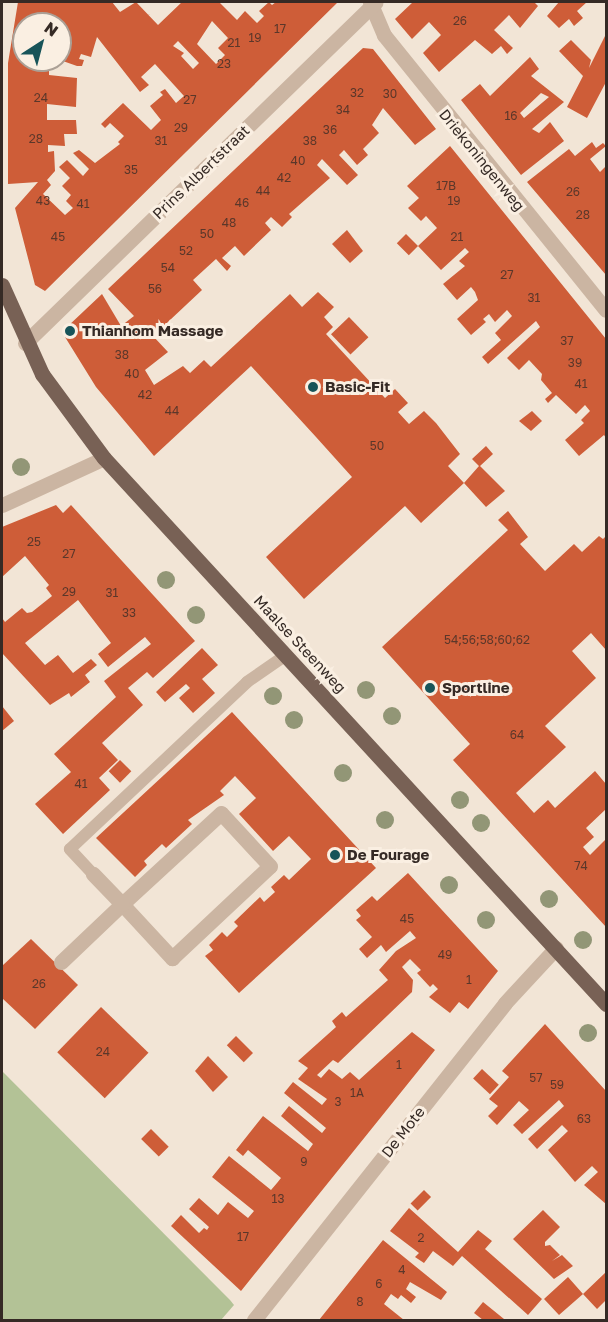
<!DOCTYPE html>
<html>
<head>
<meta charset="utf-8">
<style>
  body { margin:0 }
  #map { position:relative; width:608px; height:1322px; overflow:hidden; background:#f2e5d6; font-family:"Golos Text",sans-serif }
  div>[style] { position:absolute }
  .green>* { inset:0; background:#b3c296 }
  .building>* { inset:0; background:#ce5d38; transform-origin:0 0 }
  .service>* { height:12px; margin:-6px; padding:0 6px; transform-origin:6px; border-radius:6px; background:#cbb5a2 }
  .pedestrian>* { height:15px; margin:-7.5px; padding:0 7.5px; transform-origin:7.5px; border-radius:7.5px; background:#cbb5a2 }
  .minor>* { height:15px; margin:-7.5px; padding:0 7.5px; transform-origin:7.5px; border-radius:7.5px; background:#cbb5a2 }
  .primary>* { height:15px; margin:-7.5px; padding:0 7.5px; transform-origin:7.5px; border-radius:7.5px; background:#786155 }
  .trees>* { width:18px; height:18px; margin:-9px; border-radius:50%; background:#929676 }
  .dots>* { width:16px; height:16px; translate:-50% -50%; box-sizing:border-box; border:3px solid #faefe2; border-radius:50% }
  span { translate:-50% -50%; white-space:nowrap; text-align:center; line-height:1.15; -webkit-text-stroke:6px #faefe2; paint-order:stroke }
  .number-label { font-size:12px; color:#5b372a }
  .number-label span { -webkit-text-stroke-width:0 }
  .street-label { font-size:15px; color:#352a25 }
  .poi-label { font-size:15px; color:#352a25; font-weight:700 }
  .left { translate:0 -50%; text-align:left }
  .frame { position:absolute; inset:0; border:3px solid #352a25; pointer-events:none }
  .north { position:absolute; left:12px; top:12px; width:60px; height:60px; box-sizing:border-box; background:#faefe2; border:2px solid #aba096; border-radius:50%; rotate:36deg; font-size:16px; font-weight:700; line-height:24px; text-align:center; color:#352a25 }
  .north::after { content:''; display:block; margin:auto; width:21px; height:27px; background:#185459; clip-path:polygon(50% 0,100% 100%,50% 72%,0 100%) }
</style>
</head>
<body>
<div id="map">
  <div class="green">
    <div style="clip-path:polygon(2px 1071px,230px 1300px,234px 1305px,221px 1320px,2px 1320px)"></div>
  </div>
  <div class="building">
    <div style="clip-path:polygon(evenodd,18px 2px,112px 2px,120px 12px,136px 2px,158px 25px,182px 2px,219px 2px,237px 20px,245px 11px,257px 23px,264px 16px,259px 11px,269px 2px,272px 5px,276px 2px,338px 2px,45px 291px,35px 285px,15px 208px,38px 182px,8px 184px,8px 63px,18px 2px,212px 21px,228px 38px,218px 48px,225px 55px,216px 64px,197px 44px,212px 21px,18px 2px,24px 24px,60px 24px,60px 60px,77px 66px,82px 66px,84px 60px,79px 59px,81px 54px,91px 57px,97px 37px,140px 92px,149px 85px,141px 77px,155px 64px,184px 96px,176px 103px,165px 89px,160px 92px,163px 95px,150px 106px,161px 120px,151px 130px,123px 103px,101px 124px,105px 128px,110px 123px,124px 136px,118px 142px,120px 144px,95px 163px,79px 150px,73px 153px,89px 169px,83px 176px,67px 160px,59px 167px,70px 178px,62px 186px,71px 195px,66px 201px,73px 208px,65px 215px,43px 194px,51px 185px,47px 180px,55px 171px,54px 151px,48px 152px,48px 145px,65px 146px,64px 134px,77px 134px,76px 120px,47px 120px,47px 104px,76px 107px,77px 78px,49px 75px,49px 60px,24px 60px,24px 24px,18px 2px,178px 41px,199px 63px,193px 69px,181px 56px,184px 53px,173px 46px,178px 41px)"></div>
    <div style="clip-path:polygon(413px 2px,534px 2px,538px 6px,520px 28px,509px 15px,494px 30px,513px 48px,507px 54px,501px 46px,492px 54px,475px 40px,439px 72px,423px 53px,441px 35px,429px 22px,412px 39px,395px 19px)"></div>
    <div style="clip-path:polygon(559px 2px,587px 2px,577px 11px,583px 18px,574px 26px,569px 19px,559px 28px,547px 16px)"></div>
    <div style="clip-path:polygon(606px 34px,606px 82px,587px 118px,567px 107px,583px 76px,559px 51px,571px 40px,591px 60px,589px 68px)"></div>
    <div style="clip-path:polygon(363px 48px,373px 49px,436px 129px,415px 145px,383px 108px,372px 125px,379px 133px,363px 149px,368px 155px,357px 165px,344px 150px,339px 155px,358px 175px,347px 185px,322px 159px,317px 165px,330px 178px,289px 214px,292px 217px,282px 227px,271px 217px,265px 223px,271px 230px,244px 256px,235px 246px,222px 258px,231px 266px,227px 271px,216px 259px,193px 280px,202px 290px,153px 336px,168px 352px,145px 370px,154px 385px,183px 366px,190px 373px,204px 360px,211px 367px,290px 294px,302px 307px,318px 292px,334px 307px,324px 317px,333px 327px,326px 334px,385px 398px,395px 389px,408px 403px,398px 412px,409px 424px,424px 411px,436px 423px,460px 454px,448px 466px,464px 483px,479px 466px,472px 459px,486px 446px,493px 454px,480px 466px,505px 491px,486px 507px,464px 483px,421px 523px,405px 506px,304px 599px,266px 557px,352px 477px,316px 437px,251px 366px,154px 456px,96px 387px,65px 337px,67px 327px,102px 294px,121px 326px,134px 316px,108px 289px)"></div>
    <div style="clip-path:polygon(evenodd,530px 57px,539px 69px,531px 76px,564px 102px,532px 129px,539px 133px,550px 122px,564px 141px,521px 175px,461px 100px,480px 84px,490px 96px,530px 57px,541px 93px,549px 97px,524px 118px,520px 113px,541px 93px)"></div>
    <div style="clip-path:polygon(592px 142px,596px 148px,603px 143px,606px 146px,590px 159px,600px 172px,606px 166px,606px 275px,527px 182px,569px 149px,575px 156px)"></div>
    <div style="clip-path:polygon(450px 146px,606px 339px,606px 438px,604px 435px,579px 456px,565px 440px,584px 423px,581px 420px,590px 411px,585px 405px,576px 414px,556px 395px,548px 403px,545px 399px,552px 393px,541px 380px,542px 374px,529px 360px,519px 370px,507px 358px,540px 327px,536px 321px,488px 364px,482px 357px,501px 340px,495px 333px,512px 316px,507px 310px,495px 322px,489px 314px,483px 319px,486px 322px,471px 335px,457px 319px,478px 300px,475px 292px,471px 287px,457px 300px,443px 284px,465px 266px,459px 261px,469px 252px,465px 248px,441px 270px,418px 246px,437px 228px,426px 216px,421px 221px,408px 208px,419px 198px,407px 186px)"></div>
    <div style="clip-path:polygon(347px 230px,363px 251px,350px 263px,332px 244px)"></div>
    <div style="left:406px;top:234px;width:17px;height:13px;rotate:45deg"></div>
    <div style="left:349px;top:317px;width:28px;height:25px;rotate:46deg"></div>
    <div style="clip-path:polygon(532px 411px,542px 421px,531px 431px,519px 421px)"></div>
    <div style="clip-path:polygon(56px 505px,63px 513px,71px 505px,195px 641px,153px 678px,147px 672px,128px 688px,143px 705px,102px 743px,118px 760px,99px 778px,110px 790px,63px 834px,35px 804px,71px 772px,54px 754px,116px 697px,104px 681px,151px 644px,145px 637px,108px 667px,98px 654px,111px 643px,78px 600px,25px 643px,45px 665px,58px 655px,73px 673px,91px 659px,97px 665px,85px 675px,90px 682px,71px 697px,69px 693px,50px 705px,2px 653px,2px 618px,5px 622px,22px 608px,27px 613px,32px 612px,52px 596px,46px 588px,49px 585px,25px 556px,2px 577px,2px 527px)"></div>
    <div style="clip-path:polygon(508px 511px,528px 537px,520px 544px,545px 571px,574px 544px,582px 552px,599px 536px,603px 539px,606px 536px,606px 650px,591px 633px,572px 651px,596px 678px,545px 726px,566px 747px,516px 793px,534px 813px,548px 800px,555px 808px,595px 771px,606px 784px,606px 809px,586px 828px,594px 837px,583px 847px,590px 855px,606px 839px,606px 927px,453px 760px,470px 744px,382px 647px,508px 530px,498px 520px)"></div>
    <div style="clip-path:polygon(202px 648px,218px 665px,202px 679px,215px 693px,193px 713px,179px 698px,190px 688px,186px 684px,165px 702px,156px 692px)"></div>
    <div style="clip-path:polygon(2px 706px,14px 721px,2px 731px)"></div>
    <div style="clip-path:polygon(232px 712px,376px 868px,239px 993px,205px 956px,213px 950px,209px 945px,222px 932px,227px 937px,238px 926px,234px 922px,260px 897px,264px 902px,275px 892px,271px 887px,284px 875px,289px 880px,311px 859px,289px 836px,273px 851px,239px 814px,256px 798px,253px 795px,235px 776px,220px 791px,224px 795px,188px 820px,192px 824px,166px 848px,162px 844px,144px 861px,147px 865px,135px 877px,96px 838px)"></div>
    <div style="left:120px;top:760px;width:16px;height:16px;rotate:45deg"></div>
    <div style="clip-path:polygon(408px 873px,498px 971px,468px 1009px,459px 1002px,450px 1013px,429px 997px,438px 989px,433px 984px,430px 987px,417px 973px,421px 970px,410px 959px,402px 967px,413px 980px,412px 992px,338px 1063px,333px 1060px,317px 1075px,321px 1078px,329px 1069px,342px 1079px,350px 1072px,359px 1080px,412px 1032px,435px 1050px,241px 1291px,171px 1226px,181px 1215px,199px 1233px,204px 1228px,207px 1230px,209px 1227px,189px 1209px,199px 1198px,218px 1215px,228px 1202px,248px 1218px,254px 1211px,212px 1177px,229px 1156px,271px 1190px,277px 1183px,281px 1178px,248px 1150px,243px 1156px,236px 1150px,263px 1116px,308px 1151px,313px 1144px,281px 1116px,289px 1106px,322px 1133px,326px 1128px,284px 1093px,293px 1082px,322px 1105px,327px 1099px,298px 1079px,308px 1068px,298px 1061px,336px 1027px,332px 1021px,342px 1012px,346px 1017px,388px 980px,379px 970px,396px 951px,416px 938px,410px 931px,386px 952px,381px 945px,367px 958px,359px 949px,372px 937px,356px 920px,361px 916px,356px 910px,372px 896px,377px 901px)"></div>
    <div style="clip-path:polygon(31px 939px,78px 985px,35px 1029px,2px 998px,2px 966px)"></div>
    <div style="left:101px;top:1007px;width:66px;height:63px;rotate:44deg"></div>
    <div style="clip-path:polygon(545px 1024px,606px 1091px,606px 1204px,584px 1185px,598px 1172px,592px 1166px,575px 1182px,548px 1150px,568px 1131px,562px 1125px,537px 1149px,528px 1139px,564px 1106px,559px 1100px,522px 1134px,513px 1125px,529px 1110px,519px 1101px,497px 1125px,488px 1116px,498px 1106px,489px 1099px,509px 1077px,502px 1071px)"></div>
    <div style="left:236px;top:1036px;width:24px;height:13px;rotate:45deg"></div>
    <div style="clip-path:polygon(208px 1056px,228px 1077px,213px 1092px,195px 1071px)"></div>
    <div style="left:482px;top:1069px;width:23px;height:13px;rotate:43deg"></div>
    <div style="left:151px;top:1129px;width:25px;height:14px;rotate:45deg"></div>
    <div style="left:424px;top:1190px;width:10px;height:19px;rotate:45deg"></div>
    <div style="clip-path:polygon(409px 1208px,458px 1252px,478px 1230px,492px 1241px,485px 1249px,542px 1299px,528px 1315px,462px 1256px,453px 1266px,433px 1251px,424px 1263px,415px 1257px,419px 1253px,390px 1231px)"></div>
    <div style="clip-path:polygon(543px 1210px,560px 1227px,545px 1242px,545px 1246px,550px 1245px,560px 1255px,552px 1261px,562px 1255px,573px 1266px,554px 1279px,513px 1239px)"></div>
    <div style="clip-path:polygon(383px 1240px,447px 1292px,441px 1300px,410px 1282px,406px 1289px,416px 1297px,411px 1303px,401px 1295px,398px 1299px,391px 1294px,384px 1304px,404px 1320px,319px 1320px)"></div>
    <div style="clip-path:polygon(606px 1272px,606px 1300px,597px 1309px,583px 1294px,559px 1315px,544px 1299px,568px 1277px,583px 1294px)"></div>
    <div style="clip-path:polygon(483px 1302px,504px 1319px,503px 1320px,483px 1320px,474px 1313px)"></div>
  </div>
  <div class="service">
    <div style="left:93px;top:874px;width:34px;rotate:-133deg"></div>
    <div style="left:70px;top:849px;width:243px;rotate:-43.3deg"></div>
    <div style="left:247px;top:682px;width:47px;rotate:-34.7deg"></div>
  </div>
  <div class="pedestrian">
    <div style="left:61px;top:962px;width:84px;rotate:-43.6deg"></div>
    <div style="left:122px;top:904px;width:74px;rotate:47.2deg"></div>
    <div style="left:172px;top:958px;width:134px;rotate:-43.2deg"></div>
    <div style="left:270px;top:866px;width:72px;rotate:-132.8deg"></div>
    <div style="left:221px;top:813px;width:134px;rotate:137.4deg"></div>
    <div style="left:122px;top:904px;width:42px;rotate:-134deg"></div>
  </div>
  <div class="minor">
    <div style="left:370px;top:2px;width:36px;rotate:67deg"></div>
    <div style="left:384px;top:35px;width:353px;rotate:51.1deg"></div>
    <div style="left:25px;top:343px;width:489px;rotate:-44.2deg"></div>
    <div style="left:2px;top:505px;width:112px;rotate:-24.7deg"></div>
    <div style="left:254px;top:1320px;width:404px;rotate:-51.6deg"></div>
    <div style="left:505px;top:1003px;width:75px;rotate:-47.2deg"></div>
  </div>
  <div class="primary">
    <div style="left:2px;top:285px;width:98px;rotate:65.8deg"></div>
    <div style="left:42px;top:374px;width:104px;rotate:53.6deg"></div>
    <div style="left:104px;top:458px;width:742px;rotate:47.4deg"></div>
  </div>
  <div class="trees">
    <div style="left:21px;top:467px"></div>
    <div style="left:166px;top:580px"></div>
    <div style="left:196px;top:615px"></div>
    <div style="left:366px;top:690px"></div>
    <div style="left:273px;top:696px"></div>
    <div style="left:392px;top:716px"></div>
    <div style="left:294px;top:720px"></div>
    <div style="left:343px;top:773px"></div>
    <div style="left:460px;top:800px"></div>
    <div style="left:385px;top:820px"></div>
    <div style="left:481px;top:823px"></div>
    <div style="left:449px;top:885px"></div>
    <div style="left:549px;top:899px"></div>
    <div style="left:486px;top:920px"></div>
    <div style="left:583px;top:940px"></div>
    <div style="left:588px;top:1033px"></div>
  </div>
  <div class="dots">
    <div style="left:70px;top:331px;background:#185459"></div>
    <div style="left:313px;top:387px;background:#185459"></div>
    <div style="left:430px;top:688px;background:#185459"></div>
    <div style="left:335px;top:855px;background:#185459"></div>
  </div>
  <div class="number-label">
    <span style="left:460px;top:21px">26</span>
    <span style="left:280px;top:29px">17</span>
    <span style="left:255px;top:38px">19</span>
    <span style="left:234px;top:43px">21</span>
    <span style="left:224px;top:64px">23</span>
    <span style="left:357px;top:93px">32</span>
    <span style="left:390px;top:94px">30</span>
    <span style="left:41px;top:98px">24</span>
    <span style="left:190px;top:100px">27</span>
    <span style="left:343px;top:110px">34</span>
    <span style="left:511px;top:116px">16</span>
    <span style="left:181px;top:128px">29</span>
    <span style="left:330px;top:130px">36</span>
    <span style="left:36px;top:139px">28</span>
    <span style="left:161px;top:141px">31</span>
    <span style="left:310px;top:141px">38</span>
    <span style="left:298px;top:161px">40</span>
    <span style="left:131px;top:170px">35</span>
    <span style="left:284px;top:178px">42</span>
    <span style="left:446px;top:186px">17B</span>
    <span style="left:263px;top:191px">44</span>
    <span style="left:573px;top:192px">26</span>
    <span style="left:43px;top:201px">43</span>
    <span style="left:454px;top:201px">19</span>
    <span style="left:242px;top:203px">46</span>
    <span style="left:83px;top:204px">41</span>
    <span style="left:583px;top:215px">28</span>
    <span style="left:229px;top:223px">48</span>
    <span style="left:207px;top:234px">50</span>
    <span style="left:58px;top:237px">45</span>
    <span style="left:457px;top:237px">21</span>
    <span style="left:186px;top:251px">52</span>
    <span style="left:168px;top:268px">54</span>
    <span style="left:507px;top:275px">27</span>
    <span style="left:155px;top:289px">56</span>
    <span style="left:534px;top:298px">31</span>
    <span style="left:567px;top:341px">37</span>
    <span style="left:122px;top:355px">38</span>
    <span style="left:575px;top:363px">39</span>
    <span style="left:132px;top:374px">40</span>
    <span style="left:581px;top:384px">41</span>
    <span style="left:145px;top:395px">42</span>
    <span style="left:172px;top:411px">44</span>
    <span style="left:377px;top:446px">50</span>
    <span style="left:34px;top:542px">25</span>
    <span style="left:69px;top:554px">27</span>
    <span style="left:69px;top:592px">29</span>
    <span style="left:112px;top:593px">31</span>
    <span style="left:129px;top:613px">33</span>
    <span style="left:487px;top:640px">54;56;58;60;62</span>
    <span style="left:517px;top:735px">64</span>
    <span style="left:81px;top:784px">41</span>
    <span style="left:581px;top:866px">74</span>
    <span style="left:407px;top:919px">45</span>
    <span style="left:445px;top:955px">49</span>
    <span style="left:469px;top:980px">1</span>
    <span style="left:39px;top:984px">26</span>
    <span style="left:103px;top:1052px">24</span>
    <span style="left:399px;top:1065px">1</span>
    <span style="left:536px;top:1078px">57</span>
    <span style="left:557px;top:1085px">59</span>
    <span style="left:357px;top:1093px">1A</span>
    <span style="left:338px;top:1102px">3</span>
    <span style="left:584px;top:1119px">63</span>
    <span style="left:304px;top:1162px">9</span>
    <span style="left:278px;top:1199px">13</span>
    <span style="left:243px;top:1237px">17</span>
    <span style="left:421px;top:1238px">2</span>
    <span style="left:402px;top:1270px">4</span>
    <span style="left:379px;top:1284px">6</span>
    <span style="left:360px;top:1302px">8</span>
  </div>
  <div class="street-label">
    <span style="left:482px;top:160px;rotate:51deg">Driekoningenweg</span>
    <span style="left:201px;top:172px;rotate:-44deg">Prins Albertstraat</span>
    <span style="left:300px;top:644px;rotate:47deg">Maalse Steenweg</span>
    <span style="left:403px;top:1132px;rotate:-52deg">De Mote</span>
  </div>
  <div class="poi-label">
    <span class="left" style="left:82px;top:331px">Thianhom Massage</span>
    <span class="left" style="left:325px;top:387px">Basic-Fit</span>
    <span class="left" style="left:442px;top:688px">Sportline</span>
    <span class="left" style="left:347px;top:855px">De Fourage</span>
  </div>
  <div class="frame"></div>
  <div class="north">N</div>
</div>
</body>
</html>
